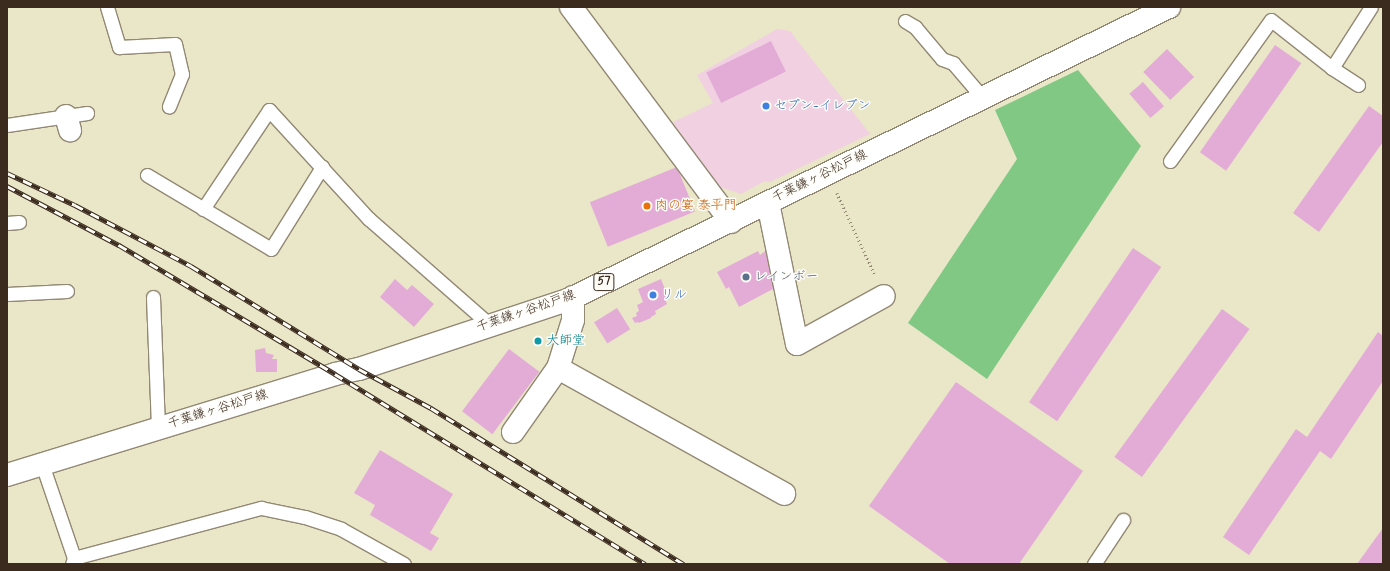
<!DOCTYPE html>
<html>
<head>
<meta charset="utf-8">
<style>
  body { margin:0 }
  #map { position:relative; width:1390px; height:571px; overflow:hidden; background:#eae6c8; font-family:Mynerve,"Klee One",sans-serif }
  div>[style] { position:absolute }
  .built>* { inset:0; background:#f1d0e2 }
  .green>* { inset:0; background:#81c884 }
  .building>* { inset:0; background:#e3acd6; transform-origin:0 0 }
  .path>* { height:2.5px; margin-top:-1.25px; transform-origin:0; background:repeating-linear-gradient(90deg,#928873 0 1px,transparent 0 4px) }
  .roads { filter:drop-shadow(1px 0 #928873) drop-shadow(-1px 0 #928873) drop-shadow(0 1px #928873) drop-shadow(0 -1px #928873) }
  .service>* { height:13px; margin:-6.5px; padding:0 6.5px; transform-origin:6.5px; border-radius:6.5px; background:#fff }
  .minor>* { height:22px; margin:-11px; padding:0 11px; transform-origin:11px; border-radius:11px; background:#fff }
  .primary>* { height:22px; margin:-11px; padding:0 11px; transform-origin:11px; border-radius:11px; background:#fff }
  .rail>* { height:4.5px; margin-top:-2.25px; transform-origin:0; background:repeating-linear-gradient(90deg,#fdfcf7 0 9px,#3b2a1e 0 18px); box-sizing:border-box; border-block:1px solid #3b2a1e }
  .dots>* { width:11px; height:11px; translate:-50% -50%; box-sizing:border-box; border:2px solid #fdfcf7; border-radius:50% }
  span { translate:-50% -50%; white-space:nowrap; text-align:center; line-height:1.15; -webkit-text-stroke:3px #fdfcf7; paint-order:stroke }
  .shield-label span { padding:1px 3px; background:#fdfcf7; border:1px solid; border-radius:3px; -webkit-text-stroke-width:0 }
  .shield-label { font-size:12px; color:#3b2a1e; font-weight:700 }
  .shop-label { font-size:13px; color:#366cbe }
  .left { translate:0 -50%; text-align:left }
  .street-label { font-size:13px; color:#3b2a1e }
  .food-label { font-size:13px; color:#c56008 }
  .service-label { font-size:13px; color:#4e5e75 }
  .culture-label { font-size:13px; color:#0d838f }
  .frame { position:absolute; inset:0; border:8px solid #3b2a1e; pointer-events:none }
</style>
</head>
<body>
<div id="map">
  <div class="built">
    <div style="clip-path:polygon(777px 29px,790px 31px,870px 134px,770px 182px,765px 181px,741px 194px,714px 185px,673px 122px,713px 103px,697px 75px)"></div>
  </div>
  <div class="green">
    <div style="clip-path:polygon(1078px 70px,1141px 146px,987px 379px,908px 323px,1017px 159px,995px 110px)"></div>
  </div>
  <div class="building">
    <div style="left:771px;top:41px;width:34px;height:72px;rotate:64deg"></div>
    <div style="left:1275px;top:45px;width:32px;height:131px;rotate:35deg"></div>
    <div style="left:1167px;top:49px;width:39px;height:33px;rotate:46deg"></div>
    <div style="left:1143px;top:82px;width:32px;height:18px;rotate:49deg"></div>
    <div style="clip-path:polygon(1369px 106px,1383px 116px,1383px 142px,1319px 232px,1293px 213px)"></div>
    <div style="left:677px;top:167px;width:48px;height:94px;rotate:68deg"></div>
    <div style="left:1133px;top:248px;width:34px;height:186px;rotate:34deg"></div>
    <div style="clip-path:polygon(768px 249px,775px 288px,739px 307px,729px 287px,726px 289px,717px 272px,758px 251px,760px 255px)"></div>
    <div style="clip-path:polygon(395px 279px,407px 290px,412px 285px,434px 304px,414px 327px,380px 297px)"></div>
    <div style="clip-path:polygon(661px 279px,668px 297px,665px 299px,667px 304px,655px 311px,656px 314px,651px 317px,651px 318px,639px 323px,638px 322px,635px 323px,632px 318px,637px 316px,636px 313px,639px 311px,637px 305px,643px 302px,638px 289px)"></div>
    <div style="left:617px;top:308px;width:25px;height:27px;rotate:58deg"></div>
    <div style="left:1222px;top:309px;width:34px;height:183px;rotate:36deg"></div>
    <div style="clip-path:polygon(1378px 332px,1383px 336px,1383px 381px,1331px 459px,1320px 451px,1249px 555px,1223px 537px,1296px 429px,1307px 437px)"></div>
    <div style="clip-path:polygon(265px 348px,266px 353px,274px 355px,272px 359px,277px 359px,277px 372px,256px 372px,255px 350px)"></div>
    <div style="left:509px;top:349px;width:38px;height:78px;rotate:37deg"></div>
    <div style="clip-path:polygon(956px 382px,1083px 471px,1019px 564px,950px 564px,869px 506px)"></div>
    <div style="clip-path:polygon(380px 450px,453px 494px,430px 533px,439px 538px,431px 551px,370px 515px,375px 505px,354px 493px)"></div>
    <div style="clip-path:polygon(1383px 528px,1383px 564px,1357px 564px)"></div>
  </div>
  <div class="path">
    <div style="left:837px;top:193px;width:90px;rotate:65.1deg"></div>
  </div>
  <div class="roads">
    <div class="service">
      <div style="left:107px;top:7px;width:42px;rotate:73.3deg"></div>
      <div style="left:119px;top:47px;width:56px;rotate:-3.1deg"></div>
      <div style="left:175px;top:44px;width:31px;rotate:77deg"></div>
      <div style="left:182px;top:74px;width:35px;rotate:112deg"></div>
      <div style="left:905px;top:21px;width:12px;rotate:31deg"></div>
      <div style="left:915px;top:27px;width:42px;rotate:49.8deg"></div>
      <div style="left:942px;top:59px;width:12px;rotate:20deg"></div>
      <div style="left:953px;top:63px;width:46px;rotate:49.4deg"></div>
      <div style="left:1332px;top:68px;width:72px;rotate:-57.4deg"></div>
      <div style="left:7px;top:125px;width:81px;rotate:-8.5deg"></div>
      <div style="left:1170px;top:161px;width:173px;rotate:-54.4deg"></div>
      <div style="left:1271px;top:20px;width:78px;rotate:38.2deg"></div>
      <div style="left:1332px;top:68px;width:31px;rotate:33deg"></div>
      <div style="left:147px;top:175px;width:144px;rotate:30.8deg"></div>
      <div style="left:271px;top:249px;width:97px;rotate:-58.1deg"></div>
      <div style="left:203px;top:209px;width:119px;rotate:-56.3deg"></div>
      <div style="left:269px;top:110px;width:148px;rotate:47.5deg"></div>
      <div style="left:369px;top:219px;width:161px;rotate:41.2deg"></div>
      <div style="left:7px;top:223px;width:12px;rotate:-5deg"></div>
      <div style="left:7px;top:294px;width:60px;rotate:-2.9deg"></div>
      <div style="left:153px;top:297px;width:131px;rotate:87.8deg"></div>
      <div style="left:42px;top:464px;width:99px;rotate:71.2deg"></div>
      <div style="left:74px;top:558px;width:6px;rotate:108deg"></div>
      <div style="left:74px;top:558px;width:194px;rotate:-15deg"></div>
      <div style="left:261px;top:508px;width:45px;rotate:11.6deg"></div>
      <div style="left:305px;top:517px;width:38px;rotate:18deg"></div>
      <div style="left:341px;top:529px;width:72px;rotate:29.1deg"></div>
      <div style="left:1094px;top:564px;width:53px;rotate:-56.6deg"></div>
    </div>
    <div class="minor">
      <div style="left:571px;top:7px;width:268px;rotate:53.3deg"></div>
      <div style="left:66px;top:116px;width:15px;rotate:74deg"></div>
      <div style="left:768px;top:203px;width:144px;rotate:78.4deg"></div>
      <div style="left:797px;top:344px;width:99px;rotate:-28.9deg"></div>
      <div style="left:558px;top:368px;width:259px;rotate:29.1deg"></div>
      <div style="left:513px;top:432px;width:78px;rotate:-54.9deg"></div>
      <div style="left:558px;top:368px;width:50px;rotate:-72.6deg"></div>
      <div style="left:573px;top:320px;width:23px;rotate:-90deg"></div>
    </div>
    <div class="primary">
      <div style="left:7px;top:475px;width:343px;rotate:-17.1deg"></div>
      <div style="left:335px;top:374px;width:25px;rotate:-12deg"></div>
      <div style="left:359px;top:369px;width:220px;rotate:-18.3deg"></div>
      <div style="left:568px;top:300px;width:669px;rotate:-25.99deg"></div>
    </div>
  </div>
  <div class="rail">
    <div style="left:7px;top:173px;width:75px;rotate:25.2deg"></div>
    <div style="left:75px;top:205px;width:131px;rotate:27.7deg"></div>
    <div style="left:191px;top:266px;width:197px;rotate:31.5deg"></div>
    <div style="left:359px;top:369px;width:82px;rotate:28.4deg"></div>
    <div style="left:431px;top:408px;width:297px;rotate:31.7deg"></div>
    <div style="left:7px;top:186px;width:127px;rotate:27.8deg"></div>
    <div style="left:119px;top:245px;width:252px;rotate:30.8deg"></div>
    <div style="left:335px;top:374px;width:364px;rotate:31.5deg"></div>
  </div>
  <div class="dots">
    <div style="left:766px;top:106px;background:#3f7fe0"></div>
    <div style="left:647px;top:206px;background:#e8710a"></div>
    <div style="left:746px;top:277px;background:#5c6f8a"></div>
    <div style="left:653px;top:295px;background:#3f7fe0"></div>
    <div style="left:538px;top:341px;background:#0f9aa8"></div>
  </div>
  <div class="shield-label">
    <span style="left:604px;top:282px">57</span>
  </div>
  <div class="shop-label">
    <span class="left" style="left:774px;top:106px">セブン-イレブン</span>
    <span class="left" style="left:661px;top:295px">リル</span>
  </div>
  <div class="street-label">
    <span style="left:820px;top:177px;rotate:-26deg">千葉鎌ヶ谷松戸線</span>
    <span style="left:526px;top:312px;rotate:-19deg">千葉鎌ヶ谷松戸線</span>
    <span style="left:218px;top:410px;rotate:-17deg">千葉鎌ヶ谷松戸線</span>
  </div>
  <div class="food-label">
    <span class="left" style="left:655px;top:206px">肉の宴 泰平門</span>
  </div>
  <div class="service-label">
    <span class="left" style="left:754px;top:277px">レインボー</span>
  </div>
  <div class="culture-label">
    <span class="left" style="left:546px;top:341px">大師堂</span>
  </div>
  <div class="frame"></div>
</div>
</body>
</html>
